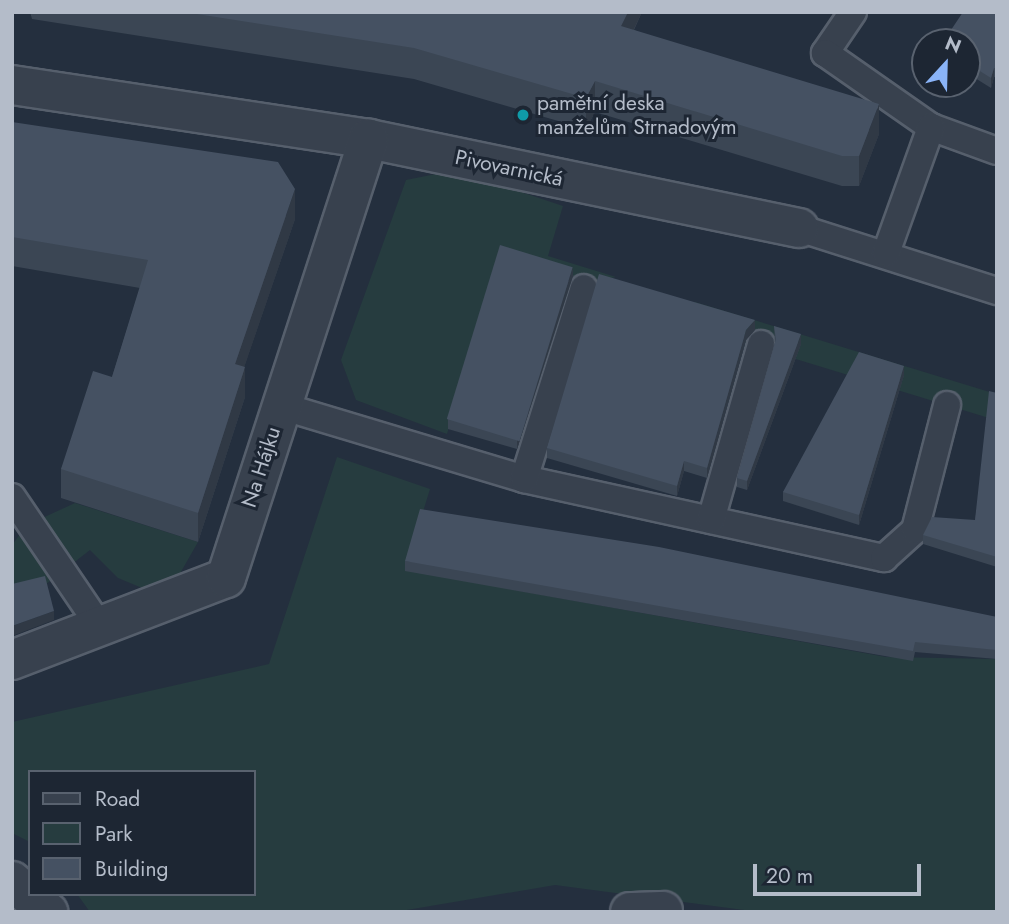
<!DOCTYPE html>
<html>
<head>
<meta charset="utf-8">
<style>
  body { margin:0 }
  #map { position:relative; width:1009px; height:924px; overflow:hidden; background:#242f3e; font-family:Jost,sans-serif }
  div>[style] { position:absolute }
  .green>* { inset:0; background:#263c3f; transform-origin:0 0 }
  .roads { filter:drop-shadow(2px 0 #565f6c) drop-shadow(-2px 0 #565f6c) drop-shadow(0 2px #565f6c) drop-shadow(0 -2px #565f6c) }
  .lane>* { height:26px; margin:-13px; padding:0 13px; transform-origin:13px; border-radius:13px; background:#38414e }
  .street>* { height:38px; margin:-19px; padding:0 19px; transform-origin:19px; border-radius:19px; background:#38414e }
  .wall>* { inset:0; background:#3b4654 }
  .shaded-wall>* { inset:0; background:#303945 }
  .building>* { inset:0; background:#455162; transform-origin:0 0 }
  .dots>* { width:19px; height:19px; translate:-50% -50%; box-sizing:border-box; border:4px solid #1d2633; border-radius:50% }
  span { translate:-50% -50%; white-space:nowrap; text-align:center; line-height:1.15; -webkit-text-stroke:6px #1d2633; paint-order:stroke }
  .poi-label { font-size:21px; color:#b4bcc9 }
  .left { translate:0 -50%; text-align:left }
  .street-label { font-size:21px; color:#b4bcc9 }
  .frame { position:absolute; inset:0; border:14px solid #b4bcc9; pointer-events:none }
  .legend { position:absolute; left:28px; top:770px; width:228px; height:126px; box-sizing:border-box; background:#1d2633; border:2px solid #59626f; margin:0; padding:9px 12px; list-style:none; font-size:21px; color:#b4bcc9 }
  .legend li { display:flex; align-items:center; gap:14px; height:35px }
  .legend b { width:35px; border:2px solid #59626f }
  .north { position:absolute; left:911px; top:28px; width:70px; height:70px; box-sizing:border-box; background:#1d2633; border:2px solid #59626f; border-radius:50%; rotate:22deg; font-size:19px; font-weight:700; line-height:28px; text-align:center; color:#b4bcc9 }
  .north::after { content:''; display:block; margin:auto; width:24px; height:32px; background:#8ab4f8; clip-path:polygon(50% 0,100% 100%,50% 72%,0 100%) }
  .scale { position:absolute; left:753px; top:864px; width:168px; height:32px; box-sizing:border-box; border:4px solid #b4bcc9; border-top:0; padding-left:9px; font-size:21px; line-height:24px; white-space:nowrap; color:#b4bcc9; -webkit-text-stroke:5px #1d2633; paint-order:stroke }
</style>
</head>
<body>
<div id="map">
  <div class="green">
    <div style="clip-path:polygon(436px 174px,509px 188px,563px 206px,548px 256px,616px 277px,593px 282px,500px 254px,447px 434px,356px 400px,341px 360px,406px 180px)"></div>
    <div style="left:695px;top:302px;width:315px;height:25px;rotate:17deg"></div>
    <div style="clip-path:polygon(337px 457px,430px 489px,405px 570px,886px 657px,997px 659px,997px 912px,759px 912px,555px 885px,395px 912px,90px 912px,77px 894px,254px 894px,254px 772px,30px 772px,30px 842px,12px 833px,12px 722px,269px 664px)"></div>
    <div style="clip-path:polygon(75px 503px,198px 542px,178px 577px,147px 590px,118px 578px,90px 550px,45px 585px,12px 593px,12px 545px,27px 525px)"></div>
  </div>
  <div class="roads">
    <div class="lane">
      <div style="left:853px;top:12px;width:50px;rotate:124.3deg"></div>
      <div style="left:825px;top:53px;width:129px;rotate:34.9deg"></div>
      <div style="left:931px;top:127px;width:70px;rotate:20deg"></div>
      <div style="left:799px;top:228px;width:208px;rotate:17.7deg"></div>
      <div style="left:886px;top:253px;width:134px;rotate:-70.3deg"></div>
      <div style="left:281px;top:406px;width:254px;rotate:16.7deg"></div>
      <div style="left:524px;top:479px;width:369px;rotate:12.4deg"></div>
      <div style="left:884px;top:558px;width:42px;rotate:-42.1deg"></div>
      <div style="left:915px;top:530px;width:129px;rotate:-75.6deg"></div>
      <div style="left:524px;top:479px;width:200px;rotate:-72.6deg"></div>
      <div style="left:12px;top:497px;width:155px;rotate:55.8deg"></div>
      <div style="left:711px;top:520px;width:183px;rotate:-74.1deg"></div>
    </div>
    <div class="street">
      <div style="left:12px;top:85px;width:361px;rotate:8.6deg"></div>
      <div style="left:369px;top:139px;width:439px;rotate:11.7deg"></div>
      <div style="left:12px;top:660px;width:229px;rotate:-21deg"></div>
      <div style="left:226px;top:578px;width:462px;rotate:-72deg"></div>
      <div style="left:12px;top:881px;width:48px;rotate:40.7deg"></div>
      <div style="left:630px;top:912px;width:33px;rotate:-2deg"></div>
    </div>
  </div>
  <div class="wall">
    <div style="clip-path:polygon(30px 12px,642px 12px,634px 30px,879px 134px,859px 186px,842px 186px,595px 112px,586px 129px,414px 79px,32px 19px)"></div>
    <div style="clip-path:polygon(997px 12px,997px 78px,994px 77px,991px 88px,967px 73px,967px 42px)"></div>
    <div style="clip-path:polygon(12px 122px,295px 219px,244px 367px,245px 397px,198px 542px,61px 498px,61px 469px,112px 377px,140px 288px,12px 266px)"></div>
    <div style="clip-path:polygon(573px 276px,517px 449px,448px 429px,448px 419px)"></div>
    <div style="clip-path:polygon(774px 326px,801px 344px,747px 490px,737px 487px,737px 478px,775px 343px)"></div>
    <div style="clip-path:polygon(755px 330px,746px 340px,707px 478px,684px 471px,677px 496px,547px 458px,547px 448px)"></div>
    <div style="clip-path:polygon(904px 375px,859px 525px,783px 501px,783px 492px)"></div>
    <div style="clip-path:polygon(997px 393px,997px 567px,923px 544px,923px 535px,975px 520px)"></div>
    <div style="clip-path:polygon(405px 561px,997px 617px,997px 659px,915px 652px,913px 661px,405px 571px)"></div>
  </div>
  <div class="shaded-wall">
    <div style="clip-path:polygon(628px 12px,642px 12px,621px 56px,621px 26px)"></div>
    <div style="clip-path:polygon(994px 68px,994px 77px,991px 88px,991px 78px)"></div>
    <div style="clip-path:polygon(595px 81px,595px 112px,586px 129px,586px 98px)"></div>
    <div style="clip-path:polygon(879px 104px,879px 134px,859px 186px,859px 156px)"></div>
    <div style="clip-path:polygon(295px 189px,295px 219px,235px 394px,235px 364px)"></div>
    <div style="clip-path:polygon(573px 267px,573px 276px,517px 449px,517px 439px)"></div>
    <div style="clip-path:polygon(755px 320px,755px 330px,746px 340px,707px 478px,707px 468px,746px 330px)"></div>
    <div style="clip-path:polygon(801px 334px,801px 344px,747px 490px,747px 481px)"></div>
    <div style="clip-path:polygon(904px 366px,904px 375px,859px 525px,859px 515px)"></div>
    <div style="clip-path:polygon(245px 367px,245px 397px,198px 542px,198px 513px)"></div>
    <div style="clip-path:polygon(684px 461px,684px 471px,677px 496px,677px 486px)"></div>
    <div style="clip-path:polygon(54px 611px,54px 620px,12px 636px,12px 626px)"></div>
  </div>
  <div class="building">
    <div style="clip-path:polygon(184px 12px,628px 12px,621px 26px,879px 104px,859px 156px,842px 156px,595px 81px,586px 98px,414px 48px)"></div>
    <div style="clip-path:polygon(963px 12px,997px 12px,997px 68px,994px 68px,991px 78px,967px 63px,967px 42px,943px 42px)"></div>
    <div style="clip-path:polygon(12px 122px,278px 162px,295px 189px,235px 364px,245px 367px,198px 513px,61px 469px,93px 371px,112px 377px,148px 260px,12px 237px)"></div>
    <div style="left:500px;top:245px;width:76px;height:182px;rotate:17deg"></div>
    <div style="clip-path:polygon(599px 274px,755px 320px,746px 330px,707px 468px,684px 461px,677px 486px,547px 448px)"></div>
    <div style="clip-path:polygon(774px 326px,801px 334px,747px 481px,737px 478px,776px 339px)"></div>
    <div style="clip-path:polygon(859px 352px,904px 366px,859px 515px,783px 492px)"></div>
    <div style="clip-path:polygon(989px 391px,997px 393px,997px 557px,923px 535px,932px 517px,975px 520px)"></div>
    <div style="clip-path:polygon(420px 509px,659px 547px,997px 617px,997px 650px,915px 642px,913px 651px,405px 561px)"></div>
    <div style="clip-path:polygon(45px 576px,54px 611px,12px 626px,12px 584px)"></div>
  </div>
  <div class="dots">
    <div style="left:523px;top:115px;background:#0f9aa8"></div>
  </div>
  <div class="poi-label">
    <span class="left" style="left:537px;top:115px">pamětní deska<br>manželům Strnadovým</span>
  </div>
  <div class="street-label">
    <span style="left:509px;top:168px;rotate:12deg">Pivovarnická</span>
    <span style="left:261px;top:467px;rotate:-72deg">Na Hájku</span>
  </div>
  <div class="frame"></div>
  <ul class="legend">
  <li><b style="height:9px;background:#38414e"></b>Road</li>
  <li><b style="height:19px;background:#263c3f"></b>Park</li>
  <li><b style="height:19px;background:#455162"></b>Building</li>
  </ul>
  <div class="north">N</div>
  <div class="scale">20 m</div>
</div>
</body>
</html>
